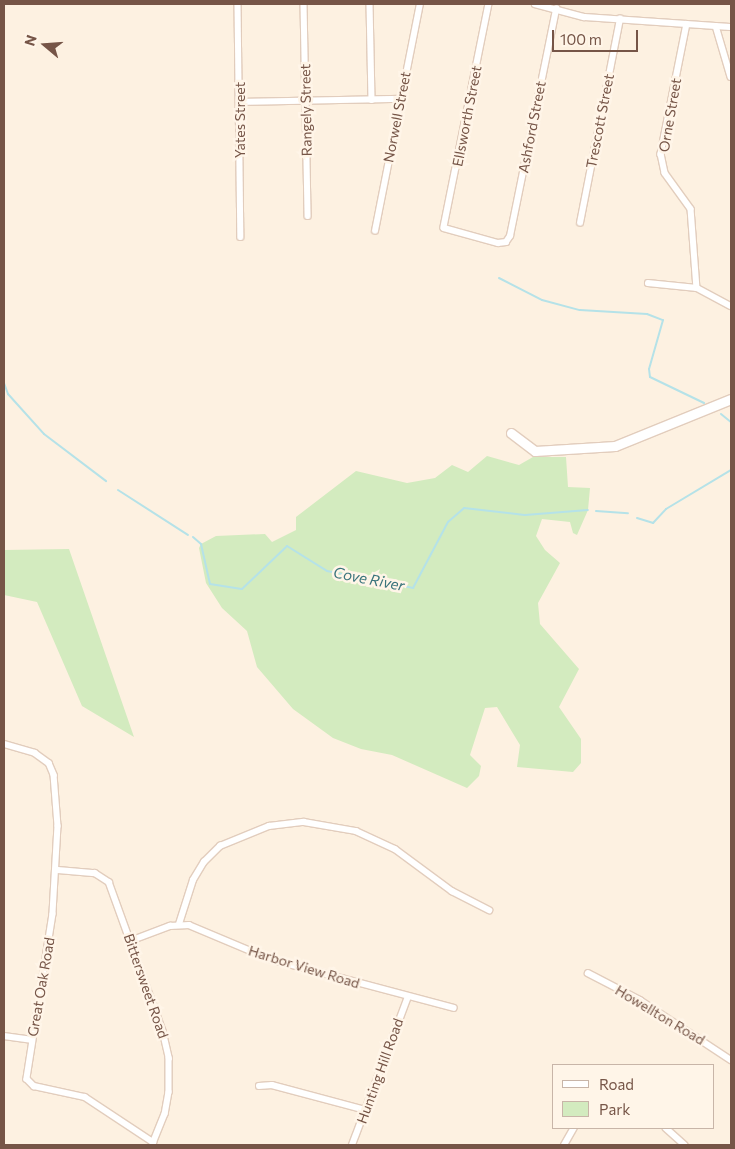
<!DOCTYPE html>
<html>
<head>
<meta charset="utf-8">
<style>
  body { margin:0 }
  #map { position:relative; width:735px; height:1149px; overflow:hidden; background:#fdf1e1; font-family:Commissioner,sans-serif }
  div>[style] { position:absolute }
  .green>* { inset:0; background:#d3ebbf }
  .stream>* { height:2px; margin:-1px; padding:0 1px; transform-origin:1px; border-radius:1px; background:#b5e2e8 }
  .roads { filter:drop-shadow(1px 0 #e2cdbd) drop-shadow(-1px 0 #e2cdbd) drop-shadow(0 1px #e2cdbd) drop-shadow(0 -1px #e2cdbd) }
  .street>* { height:5.5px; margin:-2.75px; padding:0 2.75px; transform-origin:2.75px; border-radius:2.75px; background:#fff }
  .secondary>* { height:9px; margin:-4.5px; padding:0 4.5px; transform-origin:4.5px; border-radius:4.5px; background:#fff }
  span { translate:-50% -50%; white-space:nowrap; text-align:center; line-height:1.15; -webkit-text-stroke:5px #fff5e8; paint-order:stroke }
  .street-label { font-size:14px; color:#765547 }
  .water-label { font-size:15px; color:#3a747c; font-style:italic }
  .frame { position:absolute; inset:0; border:5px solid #765547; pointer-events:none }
  .legend { position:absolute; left:552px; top:1064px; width:162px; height:65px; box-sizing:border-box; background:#fff5e8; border:1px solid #c8b5a8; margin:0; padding:6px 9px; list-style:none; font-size:15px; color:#765547 }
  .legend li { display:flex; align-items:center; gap:10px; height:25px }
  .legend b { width:25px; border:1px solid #c8b5a8 }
  .north { position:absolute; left:20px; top:20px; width:50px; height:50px; -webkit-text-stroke:4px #fff5e8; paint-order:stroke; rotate:288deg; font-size:14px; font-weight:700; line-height:20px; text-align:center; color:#765547 }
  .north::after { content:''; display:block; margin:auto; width:18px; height:22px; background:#765547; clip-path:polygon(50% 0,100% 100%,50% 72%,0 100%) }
  .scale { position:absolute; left:552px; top:30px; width:86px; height:22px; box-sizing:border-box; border:2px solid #765547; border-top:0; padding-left:6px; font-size:15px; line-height:18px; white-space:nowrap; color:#765547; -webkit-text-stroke:4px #fff5e8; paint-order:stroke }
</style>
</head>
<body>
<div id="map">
  <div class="green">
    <div style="clip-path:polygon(487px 456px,519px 465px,533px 457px,566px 457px,568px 487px,590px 488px,588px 510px,577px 535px,573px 533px,570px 522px,542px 519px,536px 536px,545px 550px,560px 563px,538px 603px,540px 624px,579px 669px,559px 707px,581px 739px,581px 763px,573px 772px,517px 767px,520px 745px,497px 707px,485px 708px,470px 755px,481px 766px,479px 776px,467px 788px,392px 755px,361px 749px,333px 738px,293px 709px,257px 667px,247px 631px,222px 608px,206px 583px,199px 548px,201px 544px,216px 536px,265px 534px,272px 542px,296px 530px,296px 517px,356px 471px,407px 483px,435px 478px,452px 465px,468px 472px)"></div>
    <div style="clip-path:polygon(69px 549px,134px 737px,82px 706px,37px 602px,4px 595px,4px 550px)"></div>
  </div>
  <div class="stream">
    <div style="left:499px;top:278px;width:48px;rotate:27.1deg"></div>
    <div style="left:542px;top:300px;width:39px;rotate:15deg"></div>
    <div style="left:580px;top:310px;width:67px;rotate:3.4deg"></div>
    <div style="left:647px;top:314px;width:17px;rotate:21deg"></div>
    <div style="left:663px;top:320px;width:51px;rotate:105.9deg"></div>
    <div style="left:649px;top:369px;width:8px;rotate:83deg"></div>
    <div style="left:650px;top:377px;width:60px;rotate:25.7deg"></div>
    <div style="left:4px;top:383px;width:12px;rotate:70deg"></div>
    <div style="left:8px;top:394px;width:54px;rotate:48deg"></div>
    <div style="left:44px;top:434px;width:78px;rotate:37.2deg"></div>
    <div style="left:721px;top:414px;width:13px;rotate:39deg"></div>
    <div style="left:118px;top:490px;width:83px;rotate:32.7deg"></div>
    <div style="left:596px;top:511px;width:32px;rotate:4deg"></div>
    <div style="left:637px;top:518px;width:17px;rotate:17deg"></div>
    <div style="left:653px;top:523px;width:19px;rotate:-47deg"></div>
    <div style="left:666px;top:509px;width:76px;rotate:-31deg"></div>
    <div style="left:193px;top:537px;width:11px;rotate:41deg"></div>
    <div style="left:201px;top:544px;width:41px;rotate:77.3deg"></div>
    <div style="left:210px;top:584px;width:32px;rotate:9deg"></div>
    <div style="left:242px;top:589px;width:62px;rotate:-43.7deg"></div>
    <div style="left:287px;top:546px;width:47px;rotate:32deg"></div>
    <div style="left:327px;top:571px;width:88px;rotate:11.2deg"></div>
    <div style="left:413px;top:588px;width:75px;rotate:-62.1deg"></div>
    <div style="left:448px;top:522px;width:21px;rotate:-41deg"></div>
    <div style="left:464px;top:508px;width:61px;rotate:6.5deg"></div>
    <div style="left:525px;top:515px;width:63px;rotate:-4.5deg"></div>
  </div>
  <div class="roads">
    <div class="street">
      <div style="left:238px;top:4px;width:233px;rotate:89.3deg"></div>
      <div style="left:304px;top:4px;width:212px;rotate:88.9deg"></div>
      <div style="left:370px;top:4px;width:96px;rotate:88.8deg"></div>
      <div style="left:489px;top:4px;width:228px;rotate:101.4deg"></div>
      <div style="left:444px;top:228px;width:56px;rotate:15.5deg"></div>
      <div style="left:498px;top:243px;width:8px;rotate:-7deg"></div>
      <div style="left:506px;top:242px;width:7px;rotate:-56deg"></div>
      <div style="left:510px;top:236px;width:232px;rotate:-78.5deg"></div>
      <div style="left:535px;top:4px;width:51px;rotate:14.9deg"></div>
      <div style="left:584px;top:17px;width:147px;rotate:3.9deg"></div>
      <div style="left:687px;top:24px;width:133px;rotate:101.3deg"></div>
      <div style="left:661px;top:154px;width:19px;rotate:78deg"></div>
      <div style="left:665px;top:173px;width:44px;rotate:54.2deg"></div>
      <div style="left:691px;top:209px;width:79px;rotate:85.7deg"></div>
      <div style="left:716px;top:26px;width:53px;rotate:73.6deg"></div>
      <div style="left:240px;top:102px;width:161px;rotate:-1.1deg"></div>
      <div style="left:580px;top:223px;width:208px;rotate:-78.9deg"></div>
      <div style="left:375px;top:231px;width:231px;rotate:-78.8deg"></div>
      <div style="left:648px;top:283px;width:49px;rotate:5.8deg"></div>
      <div style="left:697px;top:288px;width:38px;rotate:28deg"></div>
      <div style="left:4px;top:744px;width:32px;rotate:16deg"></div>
      <div style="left:35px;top:753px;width:17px;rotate:36deg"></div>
      <div style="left:49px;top:763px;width:13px;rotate:67deg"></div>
      <div style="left:54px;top:775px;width:51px;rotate:85.5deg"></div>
      <div style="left:58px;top:826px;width:88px;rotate:93.3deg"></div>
      <div style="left:53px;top:914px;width:167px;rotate:99deg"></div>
      <div style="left:27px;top:1079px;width:10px;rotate:45deg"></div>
      <div style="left:34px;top:1086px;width:52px;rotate:12.2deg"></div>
      <div style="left:85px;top:1097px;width:82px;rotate:33.5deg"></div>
      <div style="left:58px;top:870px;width:37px;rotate:5deg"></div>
      <div style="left:95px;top:873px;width:17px;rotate:33deg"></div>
      <div style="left:109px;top:882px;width:158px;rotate:70.1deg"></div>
      <div style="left:163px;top:1031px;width:28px;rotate:77deg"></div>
      <div style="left:169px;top:1058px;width:34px;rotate:90deg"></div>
      <div style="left:169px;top:1092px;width:22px;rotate:100deg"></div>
      <div style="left:165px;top:1114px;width:31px;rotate:112deg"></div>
      <div style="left:179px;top:924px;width:46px;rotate:-72.3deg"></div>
      <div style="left:193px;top:880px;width:21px;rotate:-59deg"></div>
      <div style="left:204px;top:862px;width:23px;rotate:-45deg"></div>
      <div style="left:220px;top:846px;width:53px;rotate:-22.2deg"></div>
      <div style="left:269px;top:826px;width:35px;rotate:-7deg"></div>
      <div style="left:304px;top:822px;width:53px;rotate:9.8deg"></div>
      <div style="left:356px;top:831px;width:43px;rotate:24.8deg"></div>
      <div style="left:395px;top:849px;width:71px;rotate:36.4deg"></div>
      <div style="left:452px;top:891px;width:42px;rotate:27.2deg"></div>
      <div style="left:130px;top:941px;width:43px;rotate:-20.6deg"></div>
      <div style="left:170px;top:926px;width:19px;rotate:-3deg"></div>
      <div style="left:189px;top:925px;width:88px;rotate:22.8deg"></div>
      <div style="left:270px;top:959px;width:190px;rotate:14.9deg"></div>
      <div style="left:588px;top:973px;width:59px;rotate:27.4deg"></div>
      <div style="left:640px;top:1000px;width:109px;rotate:33.4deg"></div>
      <div style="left:4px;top:1036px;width:27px;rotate:8deg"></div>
      <div style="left:259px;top:1086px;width:13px;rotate:-4deg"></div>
      <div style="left:272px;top:1085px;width:97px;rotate:14.9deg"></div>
      <div style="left:666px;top:1128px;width:25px;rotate:42deg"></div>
      <div style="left:352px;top:1145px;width:158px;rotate:-69.3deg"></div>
      <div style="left:564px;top:1145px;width:20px;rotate:-60deg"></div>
    </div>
    <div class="secondary">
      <div style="left:511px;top:433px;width:30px;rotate:37deg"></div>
      <div style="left:535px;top:451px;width:80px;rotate:-3.6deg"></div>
      <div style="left:615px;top:446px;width:125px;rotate:-22.1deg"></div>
    </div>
  </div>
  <div class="street-label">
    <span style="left:306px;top:110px;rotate:-91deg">Rangely Street</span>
    <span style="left:670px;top:115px;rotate:-80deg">Orne Street</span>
    <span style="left:467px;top:116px;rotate:-79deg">Ellsworth Street</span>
    <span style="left:397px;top:117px;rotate:-79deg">Norwell Street</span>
    <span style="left:240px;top:120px;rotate:-90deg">Yates Street</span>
    <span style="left:600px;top:121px;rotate:-79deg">Trescott Street</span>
    <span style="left:532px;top:127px;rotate:-79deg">Ashford Street</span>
    <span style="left:304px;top:967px;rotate:17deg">Harbor View Road</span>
    <span style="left:146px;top:986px;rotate:71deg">Bittersweet Road</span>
    <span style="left:41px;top:987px;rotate:-80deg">Great Oak Road</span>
    <span style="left:660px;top:1015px;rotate:31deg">Howellton Road</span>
    <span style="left:380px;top:1071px;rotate:-70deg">Hunting Hill Road</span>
  </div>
  <div class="water-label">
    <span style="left:369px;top:579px;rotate:11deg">Cove River</span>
  </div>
  <div class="frame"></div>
  <ul class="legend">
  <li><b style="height:6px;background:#fff"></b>Road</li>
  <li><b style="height:14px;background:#d3ebbf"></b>Park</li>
  </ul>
  <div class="north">N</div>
  <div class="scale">100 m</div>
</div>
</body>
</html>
